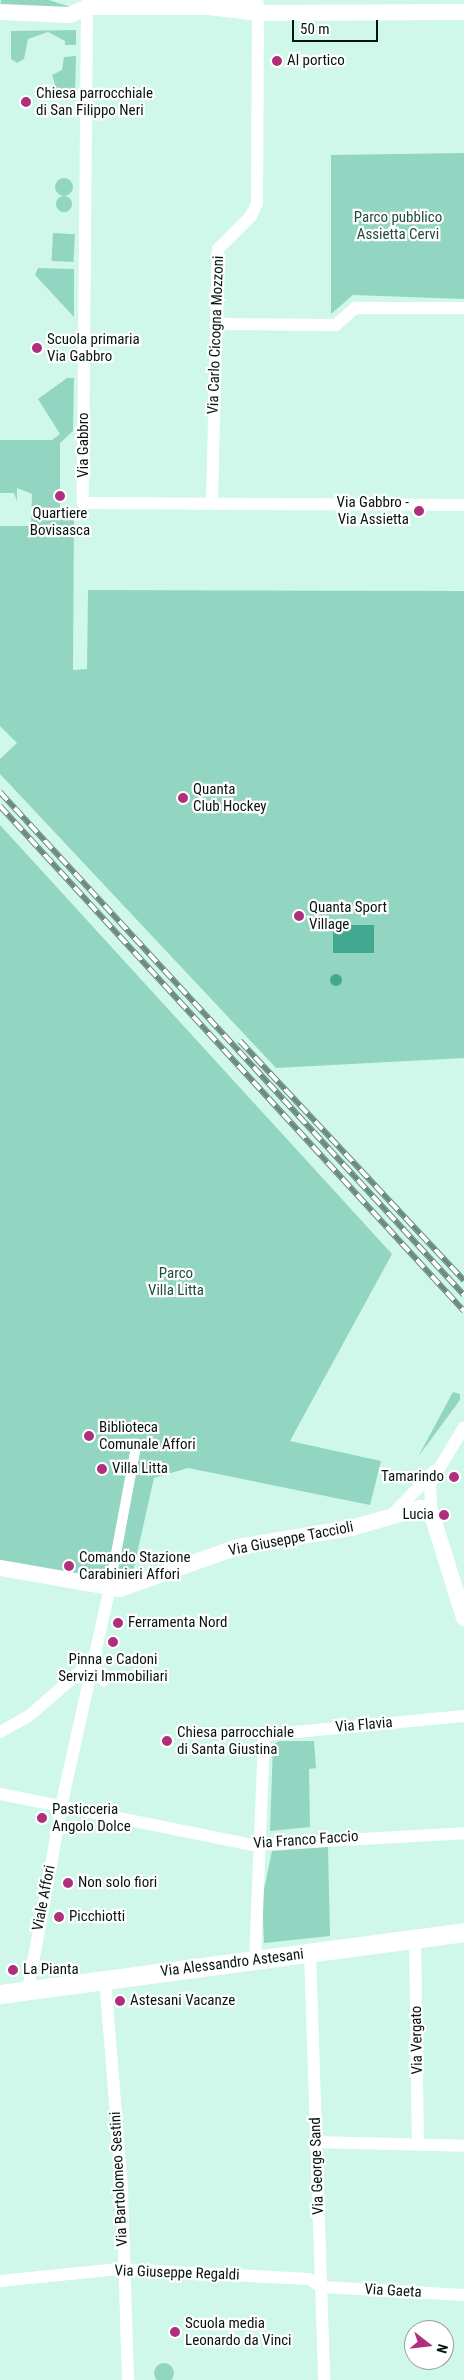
<!DOCTYPE html>
<html>
<head>
<meta charset="utf-8">
<style>
  body { margin:0 }
  #map { position:relative; width:464px; height:2380px; overflow:hidden; background:#cff8eb; font-family:"Roboto Condensed",sans-serif }
  div>[style] { position:absolute }
  .green>* { inset:0; background:#92d6c2; transform-origin:0 0 }
  .round { border-radius:50% }
  .water>* { inset:0; background:#42a88f; transform-origin:0 0 }
  .pedestrian>* { height:10px; margin:-5px; padding:0 5px; transform-origin:5px; border-radius:5px; background:#fff }
  .minor>* { height:12px; margin:-6px; padding:0 6px; transform-origin:6px; border-radius:6px; background:#fff }
  .tertiary>* { height:16px; margin:-8px; padding:0 8px; transform-origin:8px; border-radius:8px; background:#fff }
  .secondary>* { height:19px; margin:-9.5px; padding:0 9.5px; transform-origin:9.5px; border-radius:9.5px; background:#fff }
  .rail>* { height:5.5px; margin-top:-2.75px; transform-origin:0; background:repeating-linear-gradient(90deg,#fff 0 11px,#6d8a81 0 22px); box-sizing:border-box; border-block:1px solid #6d8a81 }
  .dots>* { width:14px; height:14px; translate:-50% -50%; box-sizing:border-box; border:2px solid #fff; border-radius:50% }
  span { translate:-50% -50%; white-space:nowrap; text-align:center; line-height:1.15; -webkit-text-stroke:4.5px #fff; paint-order:stroke }
  .poi-label { font-size:15px; color:#061511 }
  .left { translate:0 -50%; text-align:left }
  .right { translate:-100% -50%; text-align:right }
  .park-label { font-size:15px; color:#1f4b40 }
  .street-label { font-size:15px; color:#061511 }
  .north { position:absolute; left:404px; top:2320px; width:50px; height:50px; box-sizing:border-box; background:#fff; border:1px solid #9ba1a0; border-radius:50%; rotate:106deg; font-size:14px; font-weight:700; line-height:20px; text-align:center; color:#061511 }
  .north::after { content:''; display:block; margin:auto; width:18px; height:22px; background:#af2f7d; clip-path:polygon(50% 0,100% 100%,50% 72%,0 100%) }
  .scale { position:absolute; left:292px; top:20px; width:86px; height:22px; box-sizing:border-box; border:2px solid #061511; border-top:0; padding-left:6px; font-size:15px; line-height:18px; white-space:nowrap; color:#061511; -webkit-text-stroke:4px #fff; paint-order:stroke }
</style>
</head>
<body>
<div id="map">
  <div class="green">
    <div style="clip-path:polygon(1px 0,49px 0,74px 8px,0 8px)"></div>
    <div style="clip-path:polygon(76px 30px,76px 45px,65px 45px,65px 41px,48px 32px,28px 39px,24px 59px,17px 63px,11px 59px,11px 31px)"></div>
    <div style="clip-path:polygon(76px 56px,75px 95px,58px 94px,52px 75px,62px 70px,64px 57px)"></div>
    <div style="clip-path:polygon(464px 153px,464px 299px,353px 295px,331px 314px,331px 155px)"></div>
    <div class="round" style="left:55px;top:178px;width:18px;height:18px"></div>
    <div class="round" style="left:56px;top:196px;width:16px;height:16px"></div>
    <div style="left:53px;top:233px;width:22px;height:28px;rotate:3deg"></div>
    <div style="clip-path:polygon(38px 268px,74px 269px,74px 317px,35px 275px)"></div>
    <div style="clip-path:polygon(67px 378px,74px 378px,73px 431px,60px 443px,60px 513px,74px 514px,73px 670px,87px 669px,88px 590px,464px 591px,464px 1058px,276px 1068px,0 774px,0 759px,17px 743px,0 726px,0 526px,31px 526px,32px 494px,17px 488px,17px 501px,14px 493px,0 493px,0 440px,52px 440px,60px 434px,38px 399px)"></div>
    <div style="clip-path:polygon(0 825px,392px 1254px,290px 1441px,381px 1461px,370px 1505px,188px 1468px,154px 1478px,132px 1576px,98px 1580px,0 1562px)"></div>
    <div style="clip-path:polygon(453px 1392px,460px 1394px,460px 1400px,418px 1457px)"></div>
    <div style="clip-path:polygon(279px 1741px,314px 1741px,316px 1768px,309px 1769px,310px 1827px,270px 1831px,273px 1745px)"></div>
    <div style="clip-path:polygon(328px 1847px,330px 1936px,264px 1943px,262px 1899px,272px 1851px)"></div>
    <div class="round" style="left:154px;top:2363px;width:20px;height:20px"></div>
  </div>
  <div class="water">
    <div style="left:333px;top:925px;width:41px;height:28px"></div>
    <div class="round" style="left:330px;top:974px;width:12px;height:12px"></div>
  </div>
  <div class="pedestrian">
    <div style="left:109px;top:1591px;width:147px;rotate:-79.4deg"></div>
    <div style="left:92px;top:1661px;width:24px;rotate:60deg"></div>
  </div>
  <div class="minor">
    <div style="left:87px;top:7px;width:496px;rotate:90.5deg"></div>
    <div style="left:83px;top:503px;width:381px;rotate:0.3deg"></div>
    <div style="left:215px;top:324px;width:121px;rotate:0.5deg"></div>
    <div style="left:336px;top:325px;width:25px;rotate:-42deg"></div>
    <div style="left:355px;top:308px;width:109px"></div>
    <div style="left:212px;top:504px;width:255px;rotate:-88.7deg"></div>
    <div style="left:218px;top:249px;width:47px;rotate:-45deg"></div>
    <div style="left:251px;top:216px;width:14px;rotate:-65deg"></div>
    <div style="left:257px;top:203px;width:199px;rotate:-89.7deg"></div>
    <div style="left:432px;top:1515px;width:31px;rotate:-94deg"></div>
    <div style="left:430px;top:1484px;width:66px;rotate:-59.2deg"></div>
    <div style="left:389px;top:1518px;width:65px;rotate:-46.2deg"></div>
    <div style="left:0;top:1732px;width:33px;rotate:-29deg"></div>
    <div style="left:29px;top:1716px;width:84px;rotate:-41.1deg"></div>
    <div style="left:0;top:1794px;width:257px;rotate:11.4deg"></div>
    <div style="left:252px;top:1845px;width:212px;rotate:-3.2deg"></div>
    <div style="left:415px;top:1937px;width:206px;rotate:89.2deg"></div>
    <div style="left:310px;top:1952px;width:428px;rotate:88.1deg"></div>
    <div style="left:255px;top:1962px;width:227px;rotate:-87.7deg"></div>
    <div style="left:264px;top:1735px;width:201px;rotate:-5.4deg"></div>
    <div style="left:105px;top:1978px;width:212px;rotate:85.4deg"></div>
    <div style="left:122px;top:2189px;width:191px;rotate:88.2deg"></div>
    <div style="left:28px;top:1990px;width:200px;rotate:-79.6deg"></div>
    <div style="left:64px;top:1793px;width:207px;rotate:-77.4deg"></div>
    <div style="left:316px;top:2142px;width:148px;rotate:1.5deg"></div>
    <div style="left:0;top:2281px;width:119px;rotate:-5.8deg"></div>
    <div style="left:118px;top:2269px;width:191px;rotate:3deg"></div>
    <div style="left:309px;top:2279px;width:15px;rotate:32deg"></div>
    <div style="left:322px;top:2287px;width:142px;rotate:3.2deg"></div>
  </div>
  <div class="tertiary">
    <div style="left:228px;top:4px;width:27px;rotate:-8deg"></div>
    <div style="left:0;top:12px;width:70px;rotate:2.5deg"></div>
    <div style="left:70px;top:15px;width:19px;rotate:-25deg"></div>
    <div style="left:87px;top:7px;width:122px"></div>
    <div style="left:209px;top:7px;width:49px;rotate:7deg"></div>
    <div style="left:258px;top:13px;width:206px;rotate:-0.3deg"></div>
    <div style="left:0;top:1568px;width:122px;rotate:9.9deg"></div>
    <div style="left:120px;top:1589px;width:124px;rotate:-19.7deg"></div>
    <div style="left:237px;top:1547px;width:116px;rotate:-9.5deg"></div>
    <div style="left:351px;top:1528px;width:73px;rotate:-15.9deg"></div>
    <div style="left:421px;top:1508px;width:13px;rotate:32deg"></div>
    <div style="left:432px;top:1515px;width:108px;rotate:72.7deg"></div>
  </div>
  <div class="secondary">
    <div style="left:0;top:1994px;width:468px;rotate:-7.6deg"></div>
  </div>
  <div class="rail">
    <div style="left:0;top:792px;width:684px;rotate:47.31deg"></div>
    <div style="left:0;top:806px;width:686px;rotate:47.42deg"></div>
    <div style="left:240px;top:1041px;width:328px;rotate:46.9deg"></div>
  </div>
  <div class="dots">
    <div style="left:277px;top:61px;background:#af2f7d"></div>
    <div style="left:26px;top:102px;background:#af2f7d"></div>
    <div style="left:37px;top:348px;background:#af2f7d"></div>
    <div style="left:60px;top:496px;background:#af2f7d"></div>
    <div style="left:419px;top:511px;background:#af2f7d"></div>
    <div style="left:183px;top:798px;background:#af2f7d"></div>
    <div style="left:299px;top:916px;background:#af2f7d"></div>
    <div style="left:89px;top:1436px;background:#af2f7d"></div>
    <div style="left:102px;top:1469px;background:#af2f7d"></div>
    <div style="left:454px;top:1477px;background:#af2f7d"></div>
    <div style="left:444px;top:1515px;background:#af2f7d"></div>
    <div style="left:69px;top:1566px;background:#af2f7d"></div>
    <div style="left:118px;top:1623px;background:#af2f7d"></div>
    <div style="left:113px;top:1642px;background:#af2f7d"></div>
    <div style="left:167px;top:1741px;background:#af2f7d"></div>
    <div style="left:42px;top:1818px;background:#af2f7d"></div>
    <div style="left:68px;top:1883px;background:#af2f7d"></div>
    <div style="left:59px;top:1917px;background:#af2f7d"></div>
    <div style="left:13px;top:1970px;background:#af2f7d"></div>
    <div style="left:120px;top:2001px;background:#af2f7d"></div>
    <div style="left:175px;top:2332px;background:#af2f7d"></div>
  </div>
  <div class="poi-label">
    <span class="left" style="left:287px;top:61px">Al portico</span>
    <span class="left" style="left:36px;top:102px">Chiesa parrocchiale<br>di San Filippo Neri</span>
    <span class="left" style="left:47px;top:348px">Scuola primaria<br>Via Gabbro</span>
    <span class="right" style="left:409px;top:511px">Via Gabbro -<br>Via Assietta</span>
    <span style="left:60px;top:522px">Quartiere<br>Bovisasca</span>
    <span class="left" style="left:193px;top:798px">Quanta<br>Club Hockey</span>
    <span class="left" style="left:309px;top:916px">Quanta Sport<br>Village</span>
    <span class="left" style="left:99px;top:1436px">Biblioteca<br>Comunale Affori</span>
    <span class="left" style="left:112px;top:1469px">Villa Litta</span>
    <span class="right" style="left:444px;top:1477px">Tamarindo</span>
    <span class="right" style="left:434px;top:1515px">Lucia</span>
    <span class="left" style="left:79px;top:1566px">Comando Stazione<br>Carabinieri Affori</span>
    <span class="left" style="left:128px;top:1623px">Ferramenta Nord</span>
    <span style="left:113px;top:1668px">Pinna e Cadoni<br>Servizi Immobiliari</span>
    <span class="left" style="left:177px;top:1741px">Chiesa parrocchiale<br>di Santa Giustina</span>
    <span class="left" style="left:52px;top:1818px">Pasticceria<br>Angolo Dolce</span>
    <span class="left" style="left:78px;top:1883px">Non solo fiori</span>
    <span class="left" style="left:69px;top:1917px">Picchiotti</span>
    <span class="left" style="left:23px;top:1970px">La Pianta</span>
    <span class="left" style="left:130px;top:2001px">Astesani Vacanze</span>
    <span class="left" style="left:185px;top:2332px">Scuola media<br>Leonardo da Vinci</span>
  </div>
  <div class="park-label">
    <span style="left:398px;top:226px">Parco pubblico<br>Assietta Cervi</span>
    <span style="left:176px;top:1282px">Parco<br>Villa Litta</span>
  </div>
  <div class="street-label">
    <span style="left:216px;top:335px;rotate:-88deg">Via Carlo Cicogna Mozzoni</span>
    <span style="left:84px;top:445px;rotate:-90deg">Via Gabbro</span>
    <span style="left:291px;top:1539px;rotate:-11deg">Via Giuseppe Taccioli</span>
    <span style="left:364px;top:1725px;rotate:-5deg">Via Flavia</span>
    <span style="left:306px;top:1840px;rotate:-4deg">Via Franco Faccio</span>
    <span style="left:44px;top:1898px;rotate:-79deg">Viale Affori</span>
    <span style="left:232px;top:1963px;rotate:-7deg">Via Alessandro Astesani</span>
    <span style="left:417px;top:2040px;rotate:-91deg">Via Vergato</span>
    <span style="left:317px;top:2166px;rotate:-92deg">Via George Sand</span>
    <span style="left:119px;top:2179px;rotate:-93deg">Via Bartolomeo Sestini</span>
    <span style="left:177px;top:2273px;rotate:2deg">Via Giuseppe Regaldi</span>
    <span style="left:393px;top:2291px;rotate:3deg">Via Gaeta</span>
  </div>
  <div class="north">N</div>
  <div class="scale">50 m</div>
</div>
</body>
</html>
